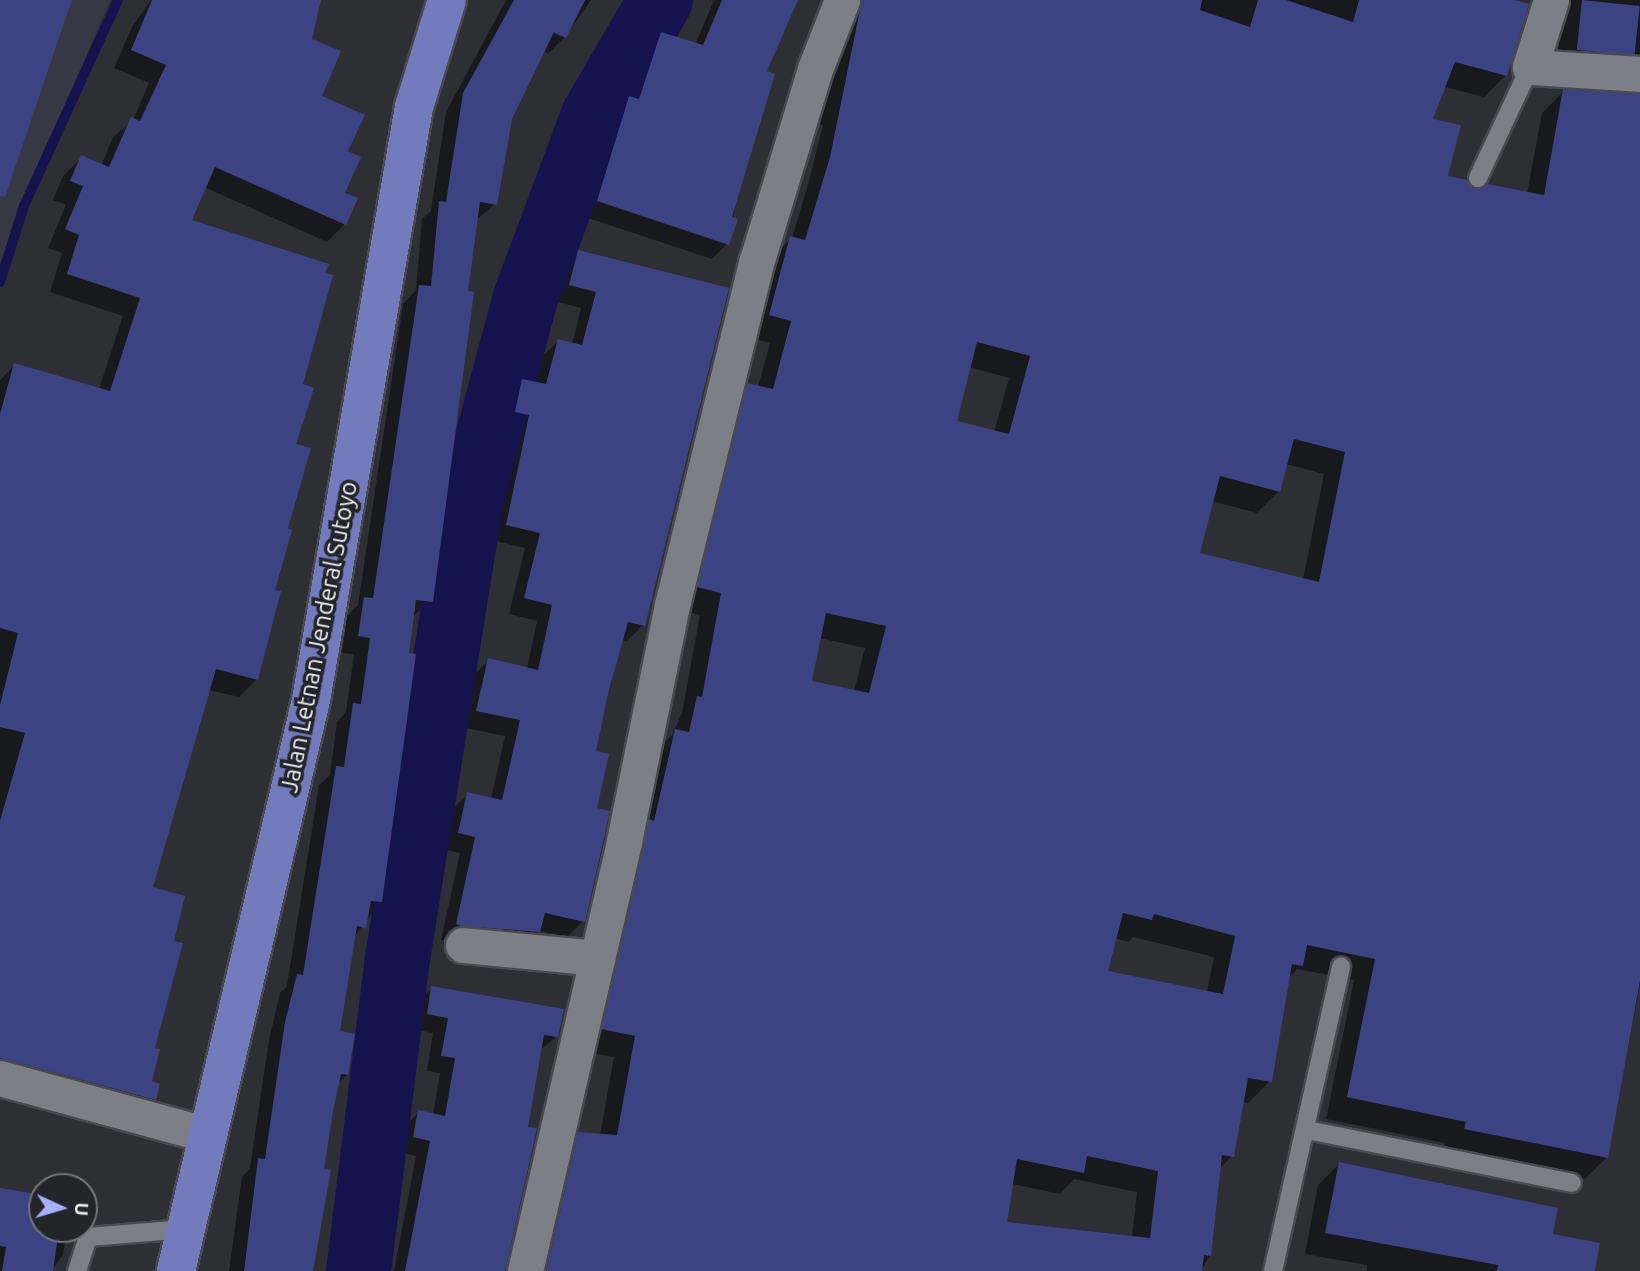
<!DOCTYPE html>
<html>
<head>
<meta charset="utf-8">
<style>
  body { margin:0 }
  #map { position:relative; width:1640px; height:1271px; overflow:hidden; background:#2e2f35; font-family:Ubuntu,sans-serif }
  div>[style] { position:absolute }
  .built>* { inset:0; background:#363844 }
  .shadow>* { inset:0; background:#0007 }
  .stream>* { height:10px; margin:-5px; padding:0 5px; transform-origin:5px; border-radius:5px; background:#15134e }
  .river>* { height:65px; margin:-32.5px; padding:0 32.5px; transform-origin:32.5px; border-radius:32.5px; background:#15134e }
  .building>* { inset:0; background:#3c4382; transform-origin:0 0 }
  .roads { filter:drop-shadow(2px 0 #494a4f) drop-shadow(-2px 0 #494a4f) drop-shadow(0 2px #494a4f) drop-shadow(0 -2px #494a4f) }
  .lane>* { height:18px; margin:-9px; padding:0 9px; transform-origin:9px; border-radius:9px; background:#7d7f86 }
  .street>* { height:35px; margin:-17.5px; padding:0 17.5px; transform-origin:17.5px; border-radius:17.5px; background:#7d7f86 }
  .highway>* { height:38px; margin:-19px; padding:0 19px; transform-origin:19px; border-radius:19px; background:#727cbc }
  span { translate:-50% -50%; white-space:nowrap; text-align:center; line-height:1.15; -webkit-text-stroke:7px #24252b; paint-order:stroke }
  .street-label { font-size:24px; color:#ecedf1 }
  .north { position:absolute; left:28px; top:1173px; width:70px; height:70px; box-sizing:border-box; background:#24252b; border:2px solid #74757a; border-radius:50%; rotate:94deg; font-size:19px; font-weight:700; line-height:28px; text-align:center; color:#ecedf1 }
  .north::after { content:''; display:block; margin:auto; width:24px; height:32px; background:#a5b1fc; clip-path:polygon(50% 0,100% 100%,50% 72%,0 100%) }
</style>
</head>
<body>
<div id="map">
  <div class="built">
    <div style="clip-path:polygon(0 0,110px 0,61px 114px,0 282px)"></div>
  </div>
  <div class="shadow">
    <div style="clip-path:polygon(151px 0,305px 0,319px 97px,346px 152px,345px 224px,327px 242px,204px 187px,189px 221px,301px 385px,286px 530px,257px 679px,239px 697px,209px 690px,151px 888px,172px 942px,153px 1049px,150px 1083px,155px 1099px,137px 1117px,0 1080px,0 380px,15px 365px,99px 389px,123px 316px,50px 292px,62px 253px,48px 248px,66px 205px,53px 200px,63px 176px,81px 158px,101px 166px,113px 137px,133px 120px,149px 83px,114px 68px,132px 27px)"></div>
    <div style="clip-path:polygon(evenodd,506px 0,591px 0,565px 37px,548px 54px,543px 51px,510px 119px,495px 204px,476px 220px,431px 601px,411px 618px,380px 902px,353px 939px,338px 1033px,347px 1075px,337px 1084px,322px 1170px,329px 1171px,313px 1271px,229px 1271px,242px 1177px,250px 1168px,269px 1040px,280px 993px,287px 986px,319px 785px,330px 775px,337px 722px,346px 712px,354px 654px,342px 653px,347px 616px,358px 605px,403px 304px,416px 290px,422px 219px,431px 211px,446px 112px,506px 0,546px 29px,561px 33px,561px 37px,546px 29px)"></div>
    <div style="clip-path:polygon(714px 0,796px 0,765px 72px,727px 244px,712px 259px,582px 216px,614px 113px,630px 98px,646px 49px,661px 34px,695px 45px)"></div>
    <div style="clip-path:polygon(evenodd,842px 0,1507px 0,1506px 75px,1484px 97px,1445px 87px,1431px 120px,1446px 178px,1473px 191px,1487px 186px,1527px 194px,1542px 113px,1564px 91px,1638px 96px,1636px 87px,1555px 71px,1565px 0,1640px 0,1640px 985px,1607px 1157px,1585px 1179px,1443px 1151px,1445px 1143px,1326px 1119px,1354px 980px,1297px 969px,1288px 978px,1270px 1081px,1248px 1103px,1242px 1102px,1232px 1156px,1219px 1169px,1210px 1255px,1201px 1271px,528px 1271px,556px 1156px,578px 1133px,600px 1135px,614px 1057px,580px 1051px,654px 753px,672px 735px,682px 713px,700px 615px,676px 609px,726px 407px,748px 385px,758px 387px,770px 343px,748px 337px,768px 260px,792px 238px,809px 181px,823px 125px,819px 124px,842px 0,969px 367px,1009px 378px,994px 432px,955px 422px,969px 367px,842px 0,1286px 464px,1324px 474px,1303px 580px,1198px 554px,1212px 501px,1257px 513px,1279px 491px,1286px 464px,842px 0,819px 638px,865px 648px,854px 691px,810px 682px,819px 638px,842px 0,1133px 937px,1214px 957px,1207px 992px,1106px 972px,1115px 938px,1128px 942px,1133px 937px,842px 0,1074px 1179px,1137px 1192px,1132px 1238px,1005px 1224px,1012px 1184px,1060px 1194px,1074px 1179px)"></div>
    <div style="clip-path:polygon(579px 252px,727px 289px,643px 625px,627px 641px,622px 640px,594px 752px,595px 809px,583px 921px,567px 937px,539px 931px,522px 948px,441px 940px,460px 853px,442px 849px,451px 810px,468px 794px,491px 799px,505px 736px,461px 727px,473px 676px,489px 660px,527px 669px,537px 621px,509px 614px,525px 548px,491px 540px,514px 431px,500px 428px,507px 397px,523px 381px,535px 383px,542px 357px,558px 341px,572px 345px,581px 308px,554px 301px,563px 268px)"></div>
    <div style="clip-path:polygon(432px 988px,556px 1037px,539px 1051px,485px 1271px,394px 1271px,416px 1156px,399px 1152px,404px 1127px,419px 1112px,433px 1115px,440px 1073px,427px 1071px,433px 1033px,412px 1029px,417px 1003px)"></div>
    <div style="clip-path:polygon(1339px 1164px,1593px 1271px,1367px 1271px,1367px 1265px,1305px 1254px,1318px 1185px)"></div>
    <div style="clip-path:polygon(0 1190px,42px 1197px,42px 1229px,67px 1229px,63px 1255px,51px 1271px,0 1271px)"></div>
  </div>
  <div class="stream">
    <div style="left:0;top:282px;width:80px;rotate:-72.5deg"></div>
    <div style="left:24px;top:206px;width:226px;rotate:-65.5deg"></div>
  </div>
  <div class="river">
    <div style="left:358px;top:1271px;width:321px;rotate:-82.9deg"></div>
    <div style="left:398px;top:952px;width:457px;rotate:-80.9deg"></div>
    <div style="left:470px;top:501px;width:211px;rotate:-74.9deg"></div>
    <div style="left:525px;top:297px;width:194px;rotate:-69.5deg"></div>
    <div style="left:593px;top:115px;width:133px;rotate:-59.8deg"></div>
  </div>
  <div class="building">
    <div style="clip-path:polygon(0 0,72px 0,5px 197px,0 196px)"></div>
    <div style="clip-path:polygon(152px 0,321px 0,312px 39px,341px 51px,322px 96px,365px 115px,348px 151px,361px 157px,345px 193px,358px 198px,346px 225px,215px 167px,192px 220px,329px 264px,325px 273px,333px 275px,303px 384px,314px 388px,296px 444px,311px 448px,288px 528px,292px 530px,275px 590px,281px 591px,258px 680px,216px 669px,153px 887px,185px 896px,174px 941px,183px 943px,155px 1048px,160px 1049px,152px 1081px,160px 1084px,156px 1100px,0 1058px,0 821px,25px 733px,0 727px,0 705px,18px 633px,0 628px,0 414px,14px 363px,110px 391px,140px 298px,67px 274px,79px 235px,65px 229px,83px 186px,70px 181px,81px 155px,109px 167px,131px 117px,140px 121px,166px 65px,131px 50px)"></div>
    <div style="clip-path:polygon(514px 0,585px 0,566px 38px,554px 32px,512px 119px,497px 205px,480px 202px,468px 291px,474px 292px,433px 602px,416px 600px,409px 653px,416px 654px,382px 902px,371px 901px,366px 928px,357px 926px,340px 1031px,355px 1034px,348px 1075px,341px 1074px,333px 1111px,324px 1169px,331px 1170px,313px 1271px,244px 1271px,258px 1158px,265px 1159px,285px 1022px,297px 974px,303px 975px,336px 766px,344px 767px,353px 703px,361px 704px,370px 638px,358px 636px,364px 597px,373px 598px,419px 285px,431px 286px,439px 201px,446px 202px,463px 93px)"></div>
    <div style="clip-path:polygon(722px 0,798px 0,767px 71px,775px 74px,732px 217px,738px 219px,729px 245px,597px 201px,629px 96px,639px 99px,661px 32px,703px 45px)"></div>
    <div style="clip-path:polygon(evenodd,862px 0,1202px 0,1200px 10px,1250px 27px,1258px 0,1286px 0,1353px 22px,1359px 0,1514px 0,1529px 4px,1507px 76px,1455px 62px,1433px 119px,1461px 125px,1448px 176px,1467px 180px,1478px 189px,1487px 184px,1544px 195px,1563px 89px,1640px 94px,1640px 981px,1608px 1158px,1464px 1129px,1466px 1122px,1347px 1097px,1375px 959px,1307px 945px,1303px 966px,1292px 964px,1272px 1082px,1248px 1078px,1234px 1157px,1222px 1155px,1211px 1256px,1204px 1255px,1202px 1271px,546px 1271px,578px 1132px,617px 1135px,635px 1036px,601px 1029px,649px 819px,654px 821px,675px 729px,689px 732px,697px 696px,702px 697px,721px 593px,697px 587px,747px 383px,773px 389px,791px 321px,769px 315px,790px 236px,805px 240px,830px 157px,862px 0,977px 342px,1030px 356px,1009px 434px,957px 421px,977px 342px,862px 0,1294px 439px,1345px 452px,1319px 582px,1200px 553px,1220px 476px,1280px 492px,1294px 439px,862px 0,826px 613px,886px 626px,869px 693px,812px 681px,826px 613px,862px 0,1123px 913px,1152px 920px,1154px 914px,1235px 936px,1223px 994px,1108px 971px,1123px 913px,862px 0,1087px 1156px,1158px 1171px,1150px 1238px,1007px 1222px,1017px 1159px,1084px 1173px,1087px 1156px)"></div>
    <div style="left:1582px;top:0;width:58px;height:50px;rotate:6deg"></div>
    <div style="clip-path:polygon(578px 250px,729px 288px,645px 626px,628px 622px,609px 690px,596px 751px,609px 754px,597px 808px,610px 811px,585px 922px,545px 913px,540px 932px,461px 926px,456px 924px,475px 837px,458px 833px,467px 792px,502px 800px,520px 720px,476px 711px,488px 658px,538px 670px,552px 605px,524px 598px,540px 533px,506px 525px,529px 415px,515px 412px,522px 379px,546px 384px,558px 339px,582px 345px,596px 292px,569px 285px)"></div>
    <div style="clip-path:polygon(431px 986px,564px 1009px,558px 1037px,544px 1035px,528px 1127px,537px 1128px,505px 1271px,405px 1271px,430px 1141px,413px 1137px,418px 1110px,445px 1116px,455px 1058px,441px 1056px,448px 1018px,427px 1014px)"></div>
    <div style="clip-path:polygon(1339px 1162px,1558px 1208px,1553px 1234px,1600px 1243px,1595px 1271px,1497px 1271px,1498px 1265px,1325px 1233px)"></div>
    <div style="clip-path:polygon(0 1188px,42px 1195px,42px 1229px,59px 1229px,53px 1271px,2px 1271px,6px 1247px,0 1246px)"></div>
  </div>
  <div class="roads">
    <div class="lane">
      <div style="left:1478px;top:178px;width:123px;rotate:-64.9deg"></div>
      <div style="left:1307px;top:1130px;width:270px;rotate:11.3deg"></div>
      <div style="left:77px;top:1271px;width:36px;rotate:-72deg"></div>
      <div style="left:88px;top:1237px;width:98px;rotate:-4.7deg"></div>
      <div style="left:1273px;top:1271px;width:312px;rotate:-77.4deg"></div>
    </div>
    <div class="street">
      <div style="left:1551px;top:0;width:70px;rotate:107.4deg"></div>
      <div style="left:1530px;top:67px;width:110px;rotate:3.6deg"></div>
      <div style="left:463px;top:945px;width:135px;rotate:5.5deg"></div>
      <div style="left:0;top:1078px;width:216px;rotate:15.3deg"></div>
      <div style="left:525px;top:1271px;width:441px;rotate:-77deg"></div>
      <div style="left:624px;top:841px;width:241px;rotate:-78.5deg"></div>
      <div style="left:672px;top:605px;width:355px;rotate:-76.2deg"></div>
      <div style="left:757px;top:260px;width:200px;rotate:-73.1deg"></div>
      <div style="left:815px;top:69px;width:74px;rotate:-68.6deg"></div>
    </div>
    <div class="highway">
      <div style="left:176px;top:1271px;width:587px;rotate:-76.7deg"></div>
      <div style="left:311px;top:700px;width:602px;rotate:-80.15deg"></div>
      <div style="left:414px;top:107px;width:112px;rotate:-72.9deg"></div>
    </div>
  </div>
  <div class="street-label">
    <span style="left:319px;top:637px;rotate:-79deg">Jalan Letnan Jenderal Sutoyo</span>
  </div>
  <div class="north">U</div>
</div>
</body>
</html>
